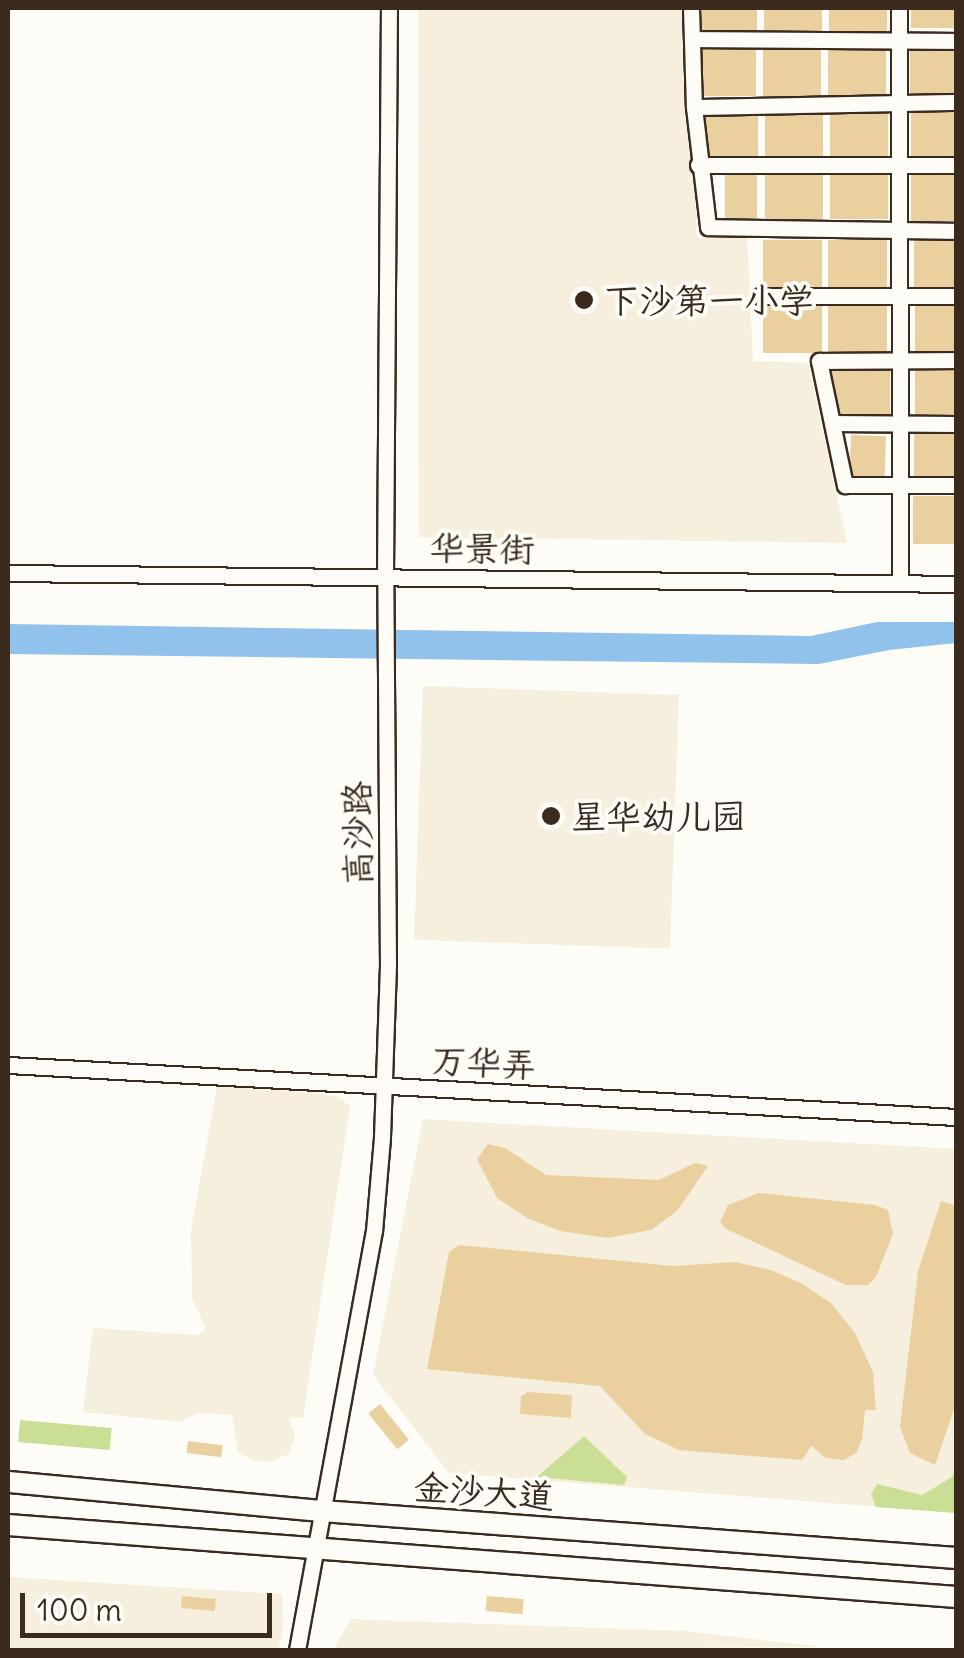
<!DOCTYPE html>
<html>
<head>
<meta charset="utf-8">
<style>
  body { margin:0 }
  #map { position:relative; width:964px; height:1658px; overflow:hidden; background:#fdfcf7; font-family:Delius,"LXGW WenKai TC",sans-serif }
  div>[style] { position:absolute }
  .built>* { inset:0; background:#f7efdd; transform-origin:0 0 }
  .green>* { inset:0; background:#c8df95; transform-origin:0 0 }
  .water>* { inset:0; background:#91c2ec }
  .building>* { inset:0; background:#ead09f; transform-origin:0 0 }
  .roads { filter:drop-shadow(2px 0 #3b2a1e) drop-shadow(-2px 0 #3b2a1e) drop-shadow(0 2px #3b2a1e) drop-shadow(0 -2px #3b2a1e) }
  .minor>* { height:15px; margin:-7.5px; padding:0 7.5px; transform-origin:7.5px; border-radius:7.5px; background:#fdfcf7 }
  .major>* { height:20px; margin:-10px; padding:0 10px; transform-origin:10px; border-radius:10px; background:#fdfcf7 }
  .dots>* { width:28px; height:28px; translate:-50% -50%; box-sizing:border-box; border:5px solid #fdfcf7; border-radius:50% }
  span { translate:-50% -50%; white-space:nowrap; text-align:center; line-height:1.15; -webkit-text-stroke:8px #fdfcf7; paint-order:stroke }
  .poi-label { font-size:35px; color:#3b2a1e }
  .left { translate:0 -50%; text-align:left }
  .street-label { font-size:35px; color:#3b2a1e }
  .frame { position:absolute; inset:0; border:10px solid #3b2a1e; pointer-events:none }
  .scale { position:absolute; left:20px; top:1593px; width:252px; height:45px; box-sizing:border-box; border:5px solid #3b2a1e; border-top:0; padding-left:12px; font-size:30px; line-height:35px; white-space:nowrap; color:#3b2a1e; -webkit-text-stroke:8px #fdfcf7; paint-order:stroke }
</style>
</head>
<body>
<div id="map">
  <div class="built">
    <div style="clip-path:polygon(418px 8px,686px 8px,697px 238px,747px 234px,753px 361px,808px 363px,847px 543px,419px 537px)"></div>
    <div style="left:423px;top:686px;width:256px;height:254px;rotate:2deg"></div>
    <div style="clip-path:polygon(217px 1086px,314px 1093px,338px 1097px,350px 1106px,303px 1418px,289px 1418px,295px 1436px,289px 1454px,269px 1462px,252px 1460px,238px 1452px,232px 1415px,197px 1413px,181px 1422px,83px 1412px,93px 1328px,199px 1335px,206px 1329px,192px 1298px,191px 1231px)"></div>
    <div style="clip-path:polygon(423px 1119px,956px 1149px,956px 1513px,449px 1473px,373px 1375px)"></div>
    <div style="clip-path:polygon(8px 1577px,282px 1594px,283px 1630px,278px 1650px,8px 1650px)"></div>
    <div style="clip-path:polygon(351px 1619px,684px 1631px,824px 1647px,333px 1650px)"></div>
  </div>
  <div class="green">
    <div style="left:20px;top:1420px;width:92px;height:22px;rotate:5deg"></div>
    <div style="clip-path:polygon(584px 1436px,627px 1477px,624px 1485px,537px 1477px)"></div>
    <div style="clip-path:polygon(956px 1465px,956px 1513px,876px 1507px,871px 1494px,877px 1484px,922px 1495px,952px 1477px)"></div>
  </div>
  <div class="water">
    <div style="clip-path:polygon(877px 622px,956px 622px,956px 643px,889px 650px,819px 664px,8px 654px,8px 624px,811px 636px)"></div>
  </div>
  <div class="building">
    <div style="left:698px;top:8px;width:59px;height:26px"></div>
    <div style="left:764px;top:8px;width:58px;height:26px"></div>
    <div style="left:829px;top:8px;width:58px;height:25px"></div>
    <div style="left:911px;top:8px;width:45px;height:20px"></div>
    <div style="left:910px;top:48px;width:46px;height:47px"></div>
    <div style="left:697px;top:49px;width:59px;height:47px"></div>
    <div style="left:763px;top:49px;width:58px;height:47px"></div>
    <div style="left:828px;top:49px;width:58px;height:47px"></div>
    <div style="left:888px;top:109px;width:48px;height:58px;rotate:90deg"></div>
    <div style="left:911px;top:109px;width:45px;height:47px"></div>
    <div style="left:699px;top:110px;width:59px;height:47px"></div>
    <div style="left:765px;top:110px;width:58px;height:48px"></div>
    <div style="left:830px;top:171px;width:58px;height:48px"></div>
    <div style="left:725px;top:172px;width:32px;height:46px"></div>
    <div style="left:765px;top:172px;width:58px;height:47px"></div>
    <div style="left:956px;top:173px;width:48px;height:45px;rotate:90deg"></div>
    <div style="left:822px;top:240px;width:48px;height:59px;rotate:90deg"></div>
    <div style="left:828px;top:240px;width:59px;height:48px"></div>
    <div style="left:914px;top:241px;width:42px;height:47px"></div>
    <div style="left:763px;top:305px;width:59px;height:48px"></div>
    <div style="left:828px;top:305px;width:59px;height:47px"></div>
    <div style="left:956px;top:305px;width:48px;height:41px;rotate:90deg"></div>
    <div style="left:832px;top:368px;width:58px;height:47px"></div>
    <div style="left:915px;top:369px;width:41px;height:48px"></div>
    <div style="left:914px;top:430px;width:42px;height:47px"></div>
    <div style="left:851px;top:435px;width:35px;height:41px;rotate:2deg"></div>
    <div style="left:913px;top:496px;width:43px;height:48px"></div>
    <div style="clip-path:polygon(488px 1144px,505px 1148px,546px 1175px,659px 1180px,695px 1163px,708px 1166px,677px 1211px,651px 1230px,607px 1238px,560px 1231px,529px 1219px,497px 1198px,477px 1159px)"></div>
    <div style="clip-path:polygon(759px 1193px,875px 1205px,888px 1210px,893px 1234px,876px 1277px,868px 1285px,846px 1285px,726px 1229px,720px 1222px,728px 1205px)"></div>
    <div style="clip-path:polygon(941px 1201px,956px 1206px,956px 1403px,935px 1465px,910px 1453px,900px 1427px,918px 1271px)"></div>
    <div style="clip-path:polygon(459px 1245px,673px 1266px,735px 1262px,771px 1270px,801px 1283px,831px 1303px,855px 1333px,873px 1372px,876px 1410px,865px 1410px,862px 1440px,856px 1453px,844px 1460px,826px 1458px,811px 1446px,802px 1460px,679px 1450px,645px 1434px,600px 1386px,427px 1369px,449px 1252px)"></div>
    <div style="clip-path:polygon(528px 1392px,572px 1395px,571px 1418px,520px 1414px,521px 1396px)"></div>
    <div style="left:380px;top:1404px;width:46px;height:15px;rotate:51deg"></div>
    <div style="left:188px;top:1441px;width:35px;height:12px;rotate:7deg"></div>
    <div style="left:182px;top:1596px;width:34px;height:12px;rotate:5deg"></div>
    <div style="left:487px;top:1596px;width:37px;height:15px;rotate:5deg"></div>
  </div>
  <div class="roads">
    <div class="minor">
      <div style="left:691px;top:8px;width:99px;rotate:88.3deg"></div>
      <div style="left:694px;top:107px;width:121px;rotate:83.3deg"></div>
      <div style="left:708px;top:227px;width:248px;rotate:0.9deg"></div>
      <div style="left:899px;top:8px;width:575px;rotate:89.9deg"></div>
      <div style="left:692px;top:39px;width:264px;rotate:0.4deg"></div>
      <div style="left:694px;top:107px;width:262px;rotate:-1.1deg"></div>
      <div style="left:698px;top:165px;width:258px"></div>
      <div style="left:760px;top:296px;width:196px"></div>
      <div style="left:956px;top:360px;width:137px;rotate:179.6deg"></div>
      <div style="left:819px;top:361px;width:127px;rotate:78.2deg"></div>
      <div style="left:845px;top:485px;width:111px"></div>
      <div style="left:832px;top:423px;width:124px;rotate:0.5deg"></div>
      <div style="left:8px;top:573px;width:948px;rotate:0.66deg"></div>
      <div style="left:8px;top:1065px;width:949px;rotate:3.14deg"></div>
      <div style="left:297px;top:1650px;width:426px;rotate:-79.6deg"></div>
      <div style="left:374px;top:1231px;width:94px;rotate:-85.1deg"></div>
      <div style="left:382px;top:1137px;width:172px;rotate:-88deg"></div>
      <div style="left:388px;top:965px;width:388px;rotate:-90.4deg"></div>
      <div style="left:385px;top:577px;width:569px;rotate:-89.6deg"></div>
    </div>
    <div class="major">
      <div style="left:8px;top:1482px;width:315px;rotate:5.3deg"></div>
      <div style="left:322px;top:1511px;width:636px;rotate:4.24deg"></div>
      <div style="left:8px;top:1525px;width:951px;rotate:4.34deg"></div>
    </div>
  </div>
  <div class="dots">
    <div style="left:584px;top:300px;background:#3b2a1e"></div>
    <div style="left:551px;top:816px;background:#3b2a1e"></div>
  </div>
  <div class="poi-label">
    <span class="left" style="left:604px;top:300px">下沙第一小学</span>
    <span class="left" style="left:571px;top:816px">星华幼儿园</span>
  </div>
  <div class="street-label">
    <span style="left:482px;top:548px;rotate:1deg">华景街</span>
    <span style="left:357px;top:833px;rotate:-91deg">高沙路</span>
    <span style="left:484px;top:1062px;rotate:3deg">万华弄</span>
    <span style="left:484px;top:1491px;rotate:4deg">金沙大道</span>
  </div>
  <div class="frame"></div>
  <div class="scale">100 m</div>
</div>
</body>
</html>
